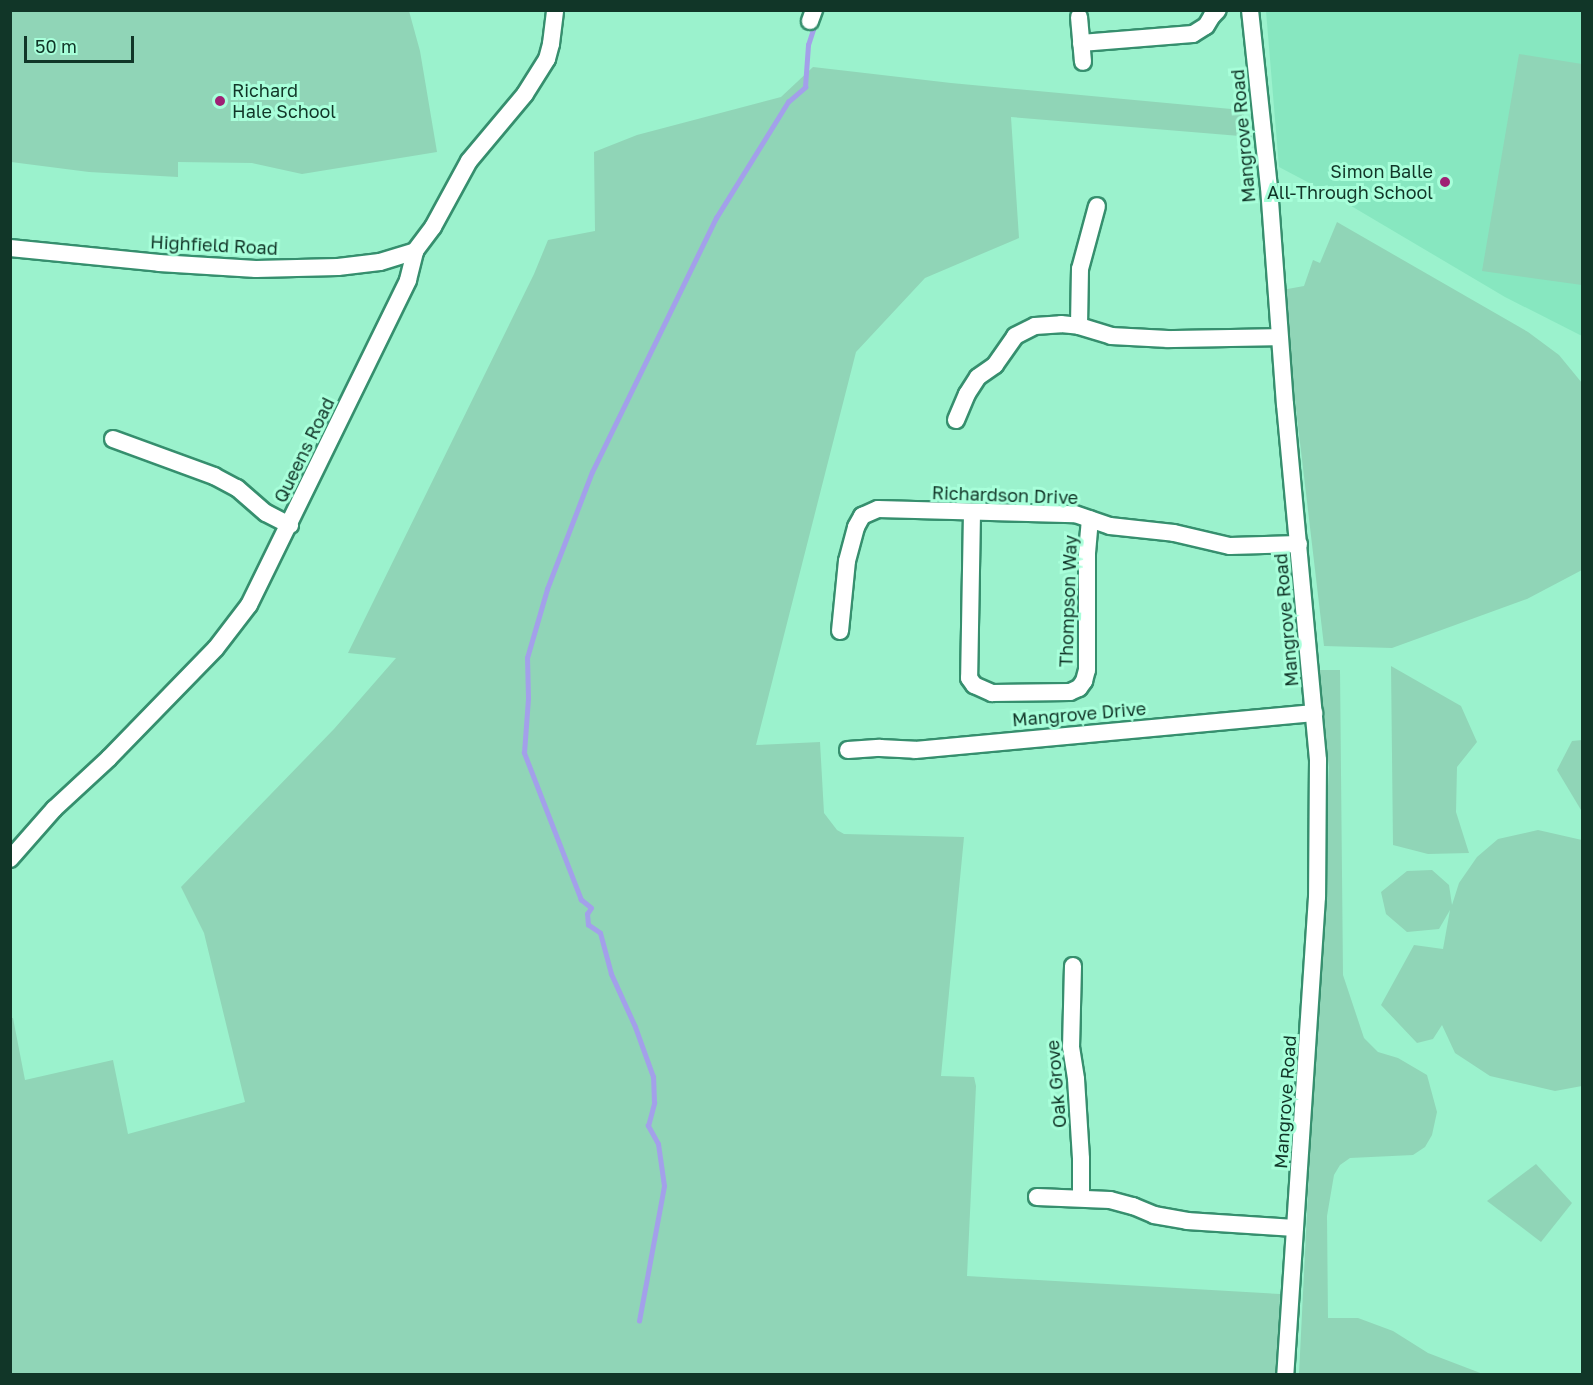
<!DOCTYPE html>
<html>
<head>
<meta charset="utf-8">
<style>
  body { margin:0 }
  #map { position:relative; width:1593px; height:1385px; overflow:hidden; background:#9bf2cd; font-family:"Golos Text",sans-serif }
  div>[style] { position:absolute }
  .built>* { inset:0; background:#87e7c0 }
  .green>* { inset:0; background:#90d5b7 }
  .stream>* { height:4.5px; margin:-2.25px; padding:0 2.25px; transform-origin:2.25px; border-radius:2.25px; background:#a3a0ea }
  .roads { filter:drop-shadow(2px 0 #368f6e) drop-shadow(-2px 0 #368f6e) drop-shadow(0 2px #368f6e) drop-shadow(0 -2px #368f6e) }
  .minor>* { height:16px; margin:-8px; padding:0 8px; transform-origin:8px; border-radius:8px; background:#fff }
  .dots>* { width:16px; height:16px; translate:-50% -50%; box-sizing:border-box; border:3px solid #a8ffda; border-radius:50% }
  span { translate:-50% -50%; white-space:nowrap; text-align:center; line-height:1.15; -webkit-text-stroke:6px #a8ffda; paint-order:stroke }
  .poi-label { font-size:18px; color:#113628 }
  .left { translate:0 -50%; text-align:left }
  .right { translate:-100% -50%; text-align:right }
  .street-label { font-size:18px; color:#113628 }
  .frame { position:absolute; inset:0; border:12px solid #113628; pointer-events:none }
  .scale { position:absolute; left:24px; top:36px; width:110px; height:27px; box-sizing:border-box; border:3px solid #113628; border-top:0; padding-left:8px; font-size:18px; line-height:21px; white-space:nowrap; color:#113628; -webkit-text-stroke:4px #a8ffda; paint-order:stroke }
</style>
</head>
<body>
<div id="map">
  <div class="built">
    <div style="clip-path:polygon(1266px 11px,1582px 11px,1582px 336px,1505px 297px,1336px 197px,1279px 167px)"></div>
  </div>
  <div class="green">
    <div style="clip-path:polygon(10px 11px,409px 11px,420px 51px,437px 152px,302px 174px,252px 163px,178px 162px,178px 177px,89px 172px,11px 162px)"></div>
    <div style="clip-path:polygon(1519px 54px,1582px 64px,1582px 285px,1482px 271px)"></div>
    <div style="clip-path:polygon(813px 67px,951px 83px,1242px 110px,1252px 137px,1011px 117px,1019px 238px,925px 278px,856px 352px,756px 745px,820px 742px,824px 813px,837px 830px,844px 834px,964px 837px,941px 1076px,974px 1077px,976px 1086px,967px 1276px,1280px 1294px,1278px 1374px,11px 1374px,10px 1018px,13px 1018px,25px 1080px,113px 1060px,128px 1134px,245px 1102px,204px 933px,181px 887px,334px 729px,396px 658px,348px 653px,534px 274px,548px 240px,595px 231px,594px 152px,637px 135px,781px 97px)"></div>
    <div style="clip-path:polygon(1337px 222px,1528px 332px,1559px 355px,1582px 383px,1582px 570px,1527px 599px,1392px 648px,1324px 646px,1282px 290px,1304px 286px,1313px 260px,1320px 263px)"></div>
    <div style="clip-path:polygon(1391px 666px,1461px 706px,1477px 742px,1457px 767px,1456px 812px,1469px 853px,1428px 854px,1393px 845px)"></div>
    <div style="clip-path:polygon(1315px 670px,1340px 670px,1343px 975px,1364px 1038px,1378px 1052px,1398px 1058px,1427px 1075px,1437px 1112px,1432px 1135px,1425px 1147px,1413px 1155px,1350px 1158px,1340px 1165px,1334px 1175px,1327px 1216px,1328px 1318px,1358px 1318px,1393px 1331px,1428px 1353px,1483px 1374px,1299px 1374px,1329px 767px)"></div>
    <div style="clip-path:polygon(1582px 740px,1582px 810px,1581px 810px,1557px 770px,1572px 741px)"></div>
    <div style="clip-path:polygon(1538px 830px,1582px 840px,1582px 1086px,1555px 1091px,1490px 1076px,1455px 1053px,1442px 1025px,1433px 1039px,1417px 1043px,1381px 1005px,1414px 945px,1443px 949px,1450px 910px,1439px 929px,1407px 932px,1386px 914px,1381px 892px,1407px 871px,1432px 870px,1449px 885px,1452px 905px,1459px 883px,1477px 857px,1498px 839px)"></div>
    <div style="clip-path:polygon(1536px 1164px,1572px 1203px,1541px 1242px,1487px 1201px)"></div>
  </div>
  <div class="stream">
    <div style="left:639px;top:1321px;width:137px;rotate:-79.5deg"></div>
    <div style="left:664px;top:1186px;width:42px;rotate:-98.1deg"></div>
    <div style="left:658px;top:1144px;width:21px;rotate:-119deg"></div>
    <div style="left:648px;top:1126px;width:24px;rotate:-75deg"></div>
    <div style="left:654px;top:1103px;width:26px;rotate:-92deg"></div>
    <div style="left:653px;top:1077px;width:53px;rotate:-109.8deg"></div>
    <div style="left:635px;top:1027px;width:58px;rotate:-114.4deg"></div>
    <div style="left:611px;top:974px;width:42px;rotate:-105deg"></div>
    <div style="left:600px;top:933px;width:14px;rotate:-146deg"></div>
    <div style="left:588px;top:925px;width:11px;rotate:-95deg"></div>
    <div style="left:587px;top:914px;width:7px;rotate:-56deg"></div>
    <div style="left:591px;top:908px;width:13px;rotate:-141deg"></div>
    <div style="left:581px;top:900px;width:158px;rotate:-111.2deg"></div>
    <div style="left:524px;top:753px;width:55px;rotate:-85.8deg"></div>
    <div style="left:528px;top:698px;width:40px;rotate:-91.4deg"></div>
    <div style="left:527px;top:658px;width:72px;rotate:-73.8deg"></div>
    <div style="left:547px;top:589px;width:125px;rotate:-69deg"></div>
    <div style="left:592px;top:472px;width:283px;rotate:-64deg"></div>
    <div style="left:716px;top:218px;width:137px;rotate:-58.2deg"></div>
    <div style="left:788px;top:102px;width:23px;rotate:-41deg"></div>
    <div style="left:805px;top:87px;width:42px;rotate:-85.9deg"></div>
    <div style="left:808px;top:45px;width:22px;rotate:-72deg"></div>
  </div>
  <div class="roads">
    <div class="minor">
      <div style="left:1250px;top:10px;width:178px;rotate:83.9deg"></div>
      <div style="left:1269px;top:187px;width:218px;rotate:85.8deg"></div>
      <div style="left:1285px;top:404px;width:358px;rotate:84.7deg"></div>
      <div style="left:1318px;top:760px;width:137px;rotate:90.4deg"></div>
      <div style="left:1317px;top:897px;width:478px;rotate:93.8deg"></div>
      <div style="left:1079px;top:17px;width:45px;rotate:84.9deg"></div>
      <div style="left:810px;top:21px;width:12px;rotate:-70deg"></div>
      <div style="left:1081px;top:43px;width:112px;rotate:-4.6deg"></div>
      <div style="left:1193px;top:34px;width:15px;rotate:-32deg"></div>
      <div style="left:1206px;top:26px;width:12px;rotate:-59deg"></div>
      <div style="left:1212px;top:16px;width:8px;rotate:-45deg"></div>
      <div style="left:10px;top:248px;width:150px;rotate:5.7deg"></div>
      <div style="left:159px;top:263px;width:97px;rotate:3.5deg"></div>
      <div style="left:256px;top:269px;width:82px;rotate:-1.4deg"></div>
      <div style="left:338px;top:267px;width:42px;rotate:-6.8deg"></div>
      <div style="left:380px;top:262px;width:37px;rotate:-17deg"></div>
      <div style="left:1079px;top:326px;width:57px;rotate:-89deg"></div>
      <div style="left:1080px;top:269px;width:65px;rotate:-74.9deg"></div>
      <div style="left:956px;top:420px;width:28px;rotate:-67deg"></div>
      <div style="left:967px;top:394px;width:20px;rotate:-57deg"></div>
      <div style="left:978px;top:377px;width:21px;rotate:-35deg"></div>
      <div style="left:995px;top:365px;width:35px;rotate:-55deg"></div>
      <div style="left:1015px;top:336px;width:22px;rotate:-27deg"></div>
      <div style="left:1035px;top:326px;width:26px;rotate:-4deg"></div>
      <div style="left:1061px;top:324px;width:18px;rotate:6deg"></div>
      <div style="left:1079px;top:326px;width:34px;rotate:17deg"></div>
      <div style="left:1111px;top:336px;width:57px;rotate:3deg"></div>
      <div style="left:1168px;top:339px;width:111px;rotate:-1deg"></div>
      <div style="left:113px;top:439px;width:108px;rotate:20.1deg"></div>
      <div style="left:214px;top:476px;width:26px;rotate:28deg"></div>
      <div style="left:237px;top:488px;width:38px;rotate:41deg"></div>
      <div style="left:266px;top:513px;width:27px;rotate:27deg"></div>
      <div style="left:972px;top:513px;width:165px;rotate:91deg"></div>
      <div style="left:969px;top:678px;width:9px;rotate:54deg"></div>
      <div style="left:974px;top:685px;width:20px;rotate:24deg"></div>
      <div style="left:992px;top:693px;width:78px;rotate:-0.7deg"></div>
      <div style="left:1070px;top:692px;width:10px;rotate:-24deg"></div>
      <div style="left:1079px;top:688px;width:9px;rotate:-54deg"></div>
      <div style="left:1084px;top:681px;width:11px;rotate:-75deg"></div>
      <div style="left:1087px;top:670px;width:117px;rotate:-90deg"></div>
      <div style="left:1087px;top:553px;width:34px;rotate:-85deg"></div>
      <div style="left:840px;top:631px;width:70px;rotate:-84.3deg"></div>
      <div style="left:847px;top:561px;width:35px;rotate:-75deg"></div>
      <div style="left:856px;top:527px;width:13px;rotate:-61deg"></div>
      <div style="left:862px;top:516px;width:17px;rotate:-24deg"></div>
      <div style="left:878px;top:509px;width:197px;rotate:1.5deg"></div>
      <div style="left:1075px;top:514px;width:37px;rotate:19deg"></div>
      <div style="left:1110px;top:526px;width:64px;rotate:6.2deg"></div>
      <div style="left:1174px;top:533px;width:57px;rotate:13.1deg"></div>
      <div style="left:1230px;top:546px;width:69px;rotate:-1.7deg"></div>
      <div style="left:848px;top:750px;width:32px;rotate:-4deg"></div>
      <div style="left:880px;top:748px;width:35px;rotate:3deg"></div>
      <div style="left:915px;top:750px;width:401px;rotate:-5.3deg"></div>
      <div style="left:10px;top:859px;width:67px;rotate:-48.7deg"></div>
      <div style="left:54px;top:809px;width:75px;rotate:-42.8deg"></div>
      <div style="left:109px;top:758px;width:153px;rotate:-45.8deg"></div>
      <div style="left:216px;top:648px;width:54px;rotate:-52.5deg"></div>
      <div style="left:249px;top:605px;width:362px;rotate:-63.9deg"></div>
      <div style="left:408px;top:280px;width:30px;rotate:-76deg"></div>
      <div style="left:415px;top:251px;width:30px;rotate:-53deg"></div>
      <div style="left:433px;top:227px;width:75px;rotate:-61.4deg"></div>
      <div style="left:469px;top:161px;width:87px;rotate:-50.1deg"></div>
      <div style="left:525px;top:94px;width:41px;rotate:-57.8deg"></div>
      <div style="left:547px;top:59px;width:16px;rotate:-75deg"></div>
      <div style="left:551px;top:44px;width:34px;rotate:-83deg"></div>
      <div style="left:1073px;top:966px;width:81px;rotate:91.4deg"></div>
      <div style="left:1071px;top:1047px;width:32px;rotate:81deg"></div>
      <div style="left:1076px;top:1079px;width:80px;rotate:86.4deg"></div>
      <div style="left:1081px;top:1159px;width:39px;rotate:90deg"></div>
      <div style="left:1037px;top:1197px;width:73px;rotate:2.4deg"></div>
      <div style="left:1110px;top:1200px;width:24px;rotate:15deg"></div>
      <div style="left:1133px;top:1206px;width:23px;rotate:23deg"></div>
      <div style="left:1154px;top:1215px;width:34px;rotate:10deg"></div>
      <div style="left:1187px;top:1221px;width:108px;rotate:3.7deg"></div>
    </div>
  </div>
  <div class="dots">
    <div style="left:220px;top:101px;background:#9f2174"></div>
    <div style="left:1445px;top:182px;background:#9f2174"></div>
  </div>
  <div class="poi-label">
    <span class="left" style="left:232px;top:101px">Richard<br>Hale School</span>
    <span class="right" style="left:1433px;top:182px">Simon Balle<br>All-Through School</span>
  </div>
  <div class="street-label">
    <span style="left:1243px;top:136px;rotate:-95deg">Mangrove Road</span>
    <span style="left:214px;top:245px;rotate:3deg">Highfield Road</span>
    <span style="left:304px;top:450px;rotate:-64deg">Queens Road</span>
    <span style="left:1005px;top:495px;rotate:2deg">Richardson Drive</span>
    <span style="left:1068px;top:601px;rotate:-88deg">Thompson Way</span>
    <span style="left:1286px;top:620px;rotate:-95deg">Mangrove Road</span>
    <span style="left:1079px;top:714px;rotate:-5deg">Mangrove Drive</span>
    <span style="left:1056px;top:1084px;rotate:-95deg">Oak Grove</span>
    <span style="left:1285px;top:1102px;rotate:-86deg">Mangrove Road</span>
  </div>
  <div class="frame"></div>
  <div class="scale">50 m</div>
</div>
</body>
</html>
